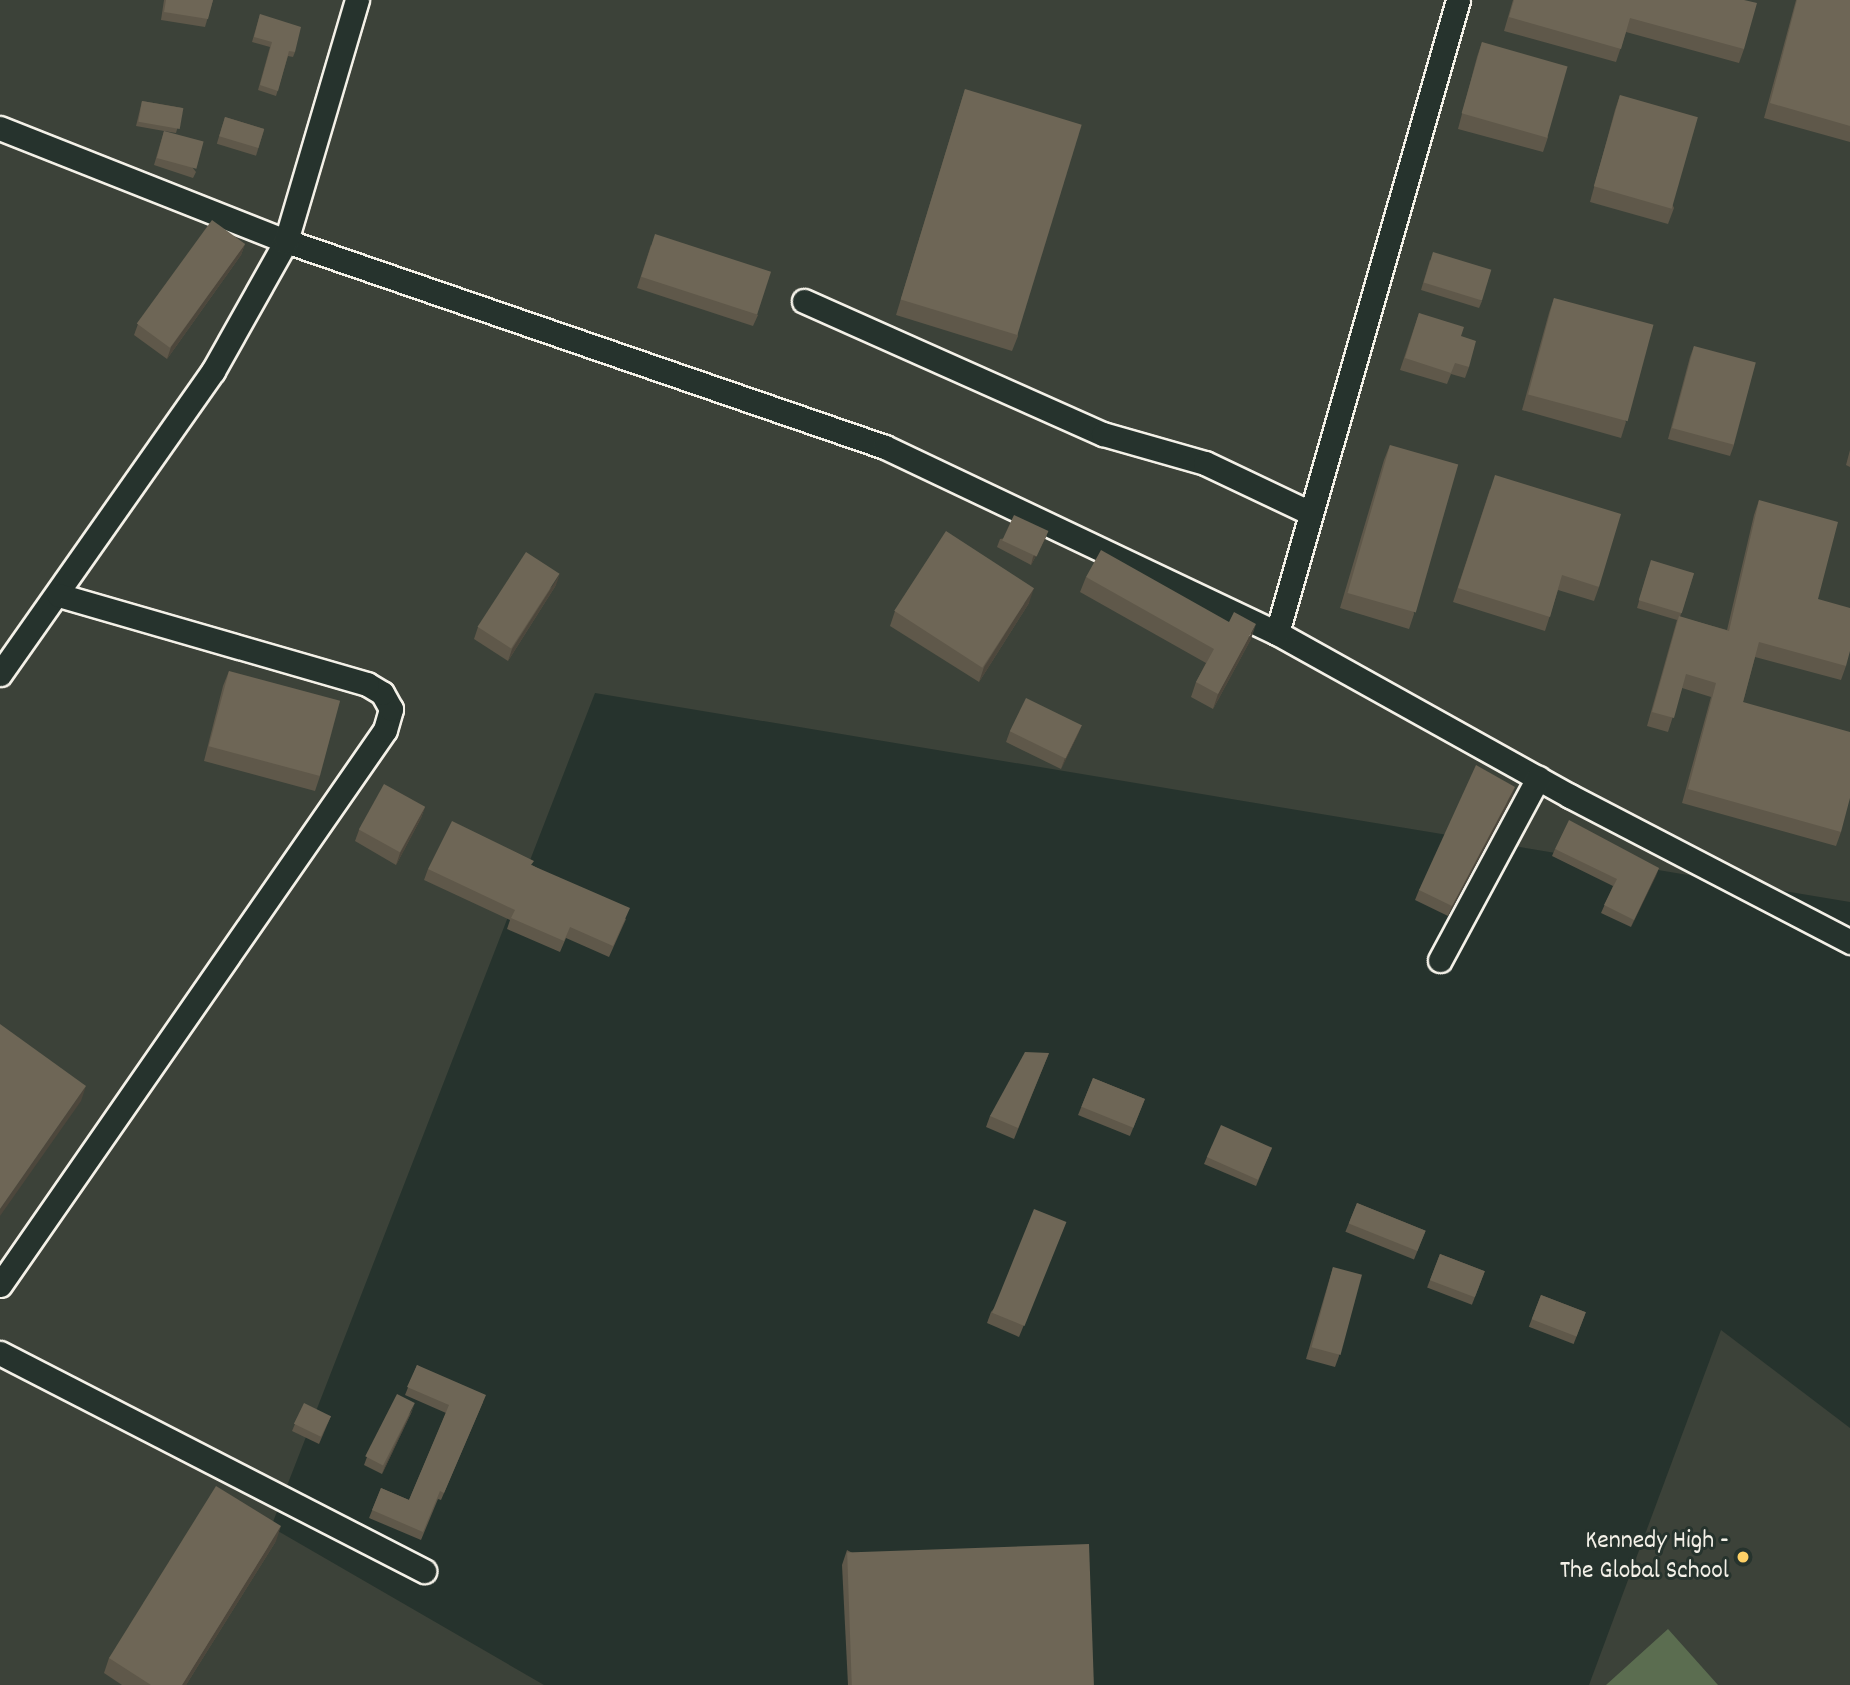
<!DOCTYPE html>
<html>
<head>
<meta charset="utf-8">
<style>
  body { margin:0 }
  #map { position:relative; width:1850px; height:1685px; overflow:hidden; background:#26332d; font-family:Dekko,sans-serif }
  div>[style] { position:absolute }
  .built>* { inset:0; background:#3c4239 }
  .green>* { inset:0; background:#5b6d50 }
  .roads { filter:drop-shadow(2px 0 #f4f1e8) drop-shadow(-2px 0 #f4f1e8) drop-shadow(0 2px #f4f1e8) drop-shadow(0 -2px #f4f1e8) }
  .minor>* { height:23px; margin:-11.5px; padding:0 11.5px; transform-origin:11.5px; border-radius:11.5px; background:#26332d }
  .wall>* { inset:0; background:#5f584a; transform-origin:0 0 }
  .shaded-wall>* { inset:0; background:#4d473c }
  .building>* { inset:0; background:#6e6656; transform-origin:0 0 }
  .dots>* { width:19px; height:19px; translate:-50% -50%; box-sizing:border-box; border:4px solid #26332d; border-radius:50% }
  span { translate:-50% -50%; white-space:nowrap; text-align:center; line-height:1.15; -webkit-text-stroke:6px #26332d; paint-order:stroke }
  .poi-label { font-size:26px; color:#f4f1e8 }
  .right { translate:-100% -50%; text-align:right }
</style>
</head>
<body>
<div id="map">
  <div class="built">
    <div style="clip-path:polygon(0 0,1850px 0,1850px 902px,595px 693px,271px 1527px,544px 1685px,0 1685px)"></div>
    <div style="clip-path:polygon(1721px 1330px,1850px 1428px,1850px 1685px,1589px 1685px)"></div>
  </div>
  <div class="green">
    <div style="clip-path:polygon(1668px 1629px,1718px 1685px,1606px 1685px)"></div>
  </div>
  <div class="roads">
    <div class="minor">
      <div style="left:0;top:128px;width:308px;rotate:21.6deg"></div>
      <div style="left:286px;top:241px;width:633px;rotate:18.98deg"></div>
      <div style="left:885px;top:447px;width:434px;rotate:25.4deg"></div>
      <div style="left:1277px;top:633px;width:335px;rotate:29.1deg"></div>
      <div style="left:1570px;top:796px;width:316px;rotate:27.5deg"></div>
      <div style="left:804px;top:301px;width:327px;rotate:24deg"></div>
      <div style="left:1103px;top:434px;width:106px;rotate:15.9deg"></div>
      <div style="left:1205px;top:463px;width:114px;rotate:25.4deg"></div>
      <div style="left:1277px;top:633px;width:658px;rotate:-74.04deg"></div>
      <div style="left:0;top:674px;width:370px;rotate:-54.9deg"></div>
      <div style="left:213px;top:371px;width:149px;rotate:-60.7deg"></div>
      <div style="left:286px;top:241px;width:251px;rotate:-73.6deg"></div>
      <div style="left:1440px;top:960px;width:207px;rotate:-61.7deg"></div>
      <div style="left:0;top:1285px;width:675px;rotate:-55.25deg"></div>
      <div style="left:385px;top:730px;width:22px;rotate:-74deg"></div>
      <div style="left:391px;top:709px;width:18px;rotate:-119deg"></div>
      <div style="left:382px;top:693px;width:17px;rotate:-149deg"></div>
      <div style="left:367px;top:684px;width:321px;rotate:-163.9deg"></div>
      <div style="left:0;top:1353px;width:477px;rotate:27.2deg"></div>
    </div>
  </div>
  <div class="wall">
    <div style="clip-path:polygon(164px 0,213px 0,205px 27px,161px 20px)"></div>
    <div style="clip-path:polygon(1513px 0,1744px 0,1744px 49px,1739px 63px,1626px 32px,1616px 62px,1504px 31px)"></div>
    <div style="clip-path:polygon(1795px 0,1850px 0,1850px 142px,1764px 118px,1796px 0)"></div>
    <div style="clip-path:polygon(260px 14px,295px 52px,293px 57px,288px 56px,276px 96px,258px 90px,270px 47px,252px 42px)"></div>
    <div style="clip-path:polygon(1482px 42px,1548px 137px,1543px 152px,1458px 129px,1477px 57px)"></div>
    <div style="clip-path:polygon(965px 89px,1018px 336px,1012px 351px,896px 315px)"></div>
    <div style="clip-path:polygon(1620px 95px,1674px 208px,1668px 224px,1590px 202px,1615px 110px)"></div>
    <div style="clip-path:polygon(142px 101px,183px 108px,176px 133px,164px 131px,196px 172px,193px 178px,154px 165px,164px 131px,136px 126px)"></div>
    <div style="left:225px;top:117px;width:41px;height:28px;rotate:17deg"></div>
    <div style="clip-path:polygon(245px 244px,241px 255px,167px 359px,134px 335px,138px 324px)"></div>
    <div style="clip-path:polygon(651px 245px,758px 315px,753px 326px,637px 288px)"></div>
    <div style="clip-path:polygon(1430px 260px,1482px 301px,1479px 308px,1421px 290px)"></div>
    <div style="clip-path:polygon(1554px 298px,1626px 422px,1621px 438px,1522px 410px,1549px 313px)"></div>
    <div style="clip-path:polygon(1419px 313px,1461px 336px,1469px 367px,1465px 378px,1451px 374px,1447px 384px,1400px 370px)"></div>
    <div style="clip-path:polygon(1694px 346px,1734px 445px,1730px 456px,1668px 439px,1690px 357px)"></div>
    <div style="clip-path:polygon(1390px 445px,1414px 614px,1409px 629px,1340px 608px,1384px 460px)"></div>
    <div style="clip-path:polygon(1850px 450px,1850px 467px,1846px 465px)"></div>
    <div style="clip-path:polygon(1490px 489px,1599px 587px,1594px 601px,1558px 590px,1545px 631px,1453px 602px)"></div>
    <div style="clip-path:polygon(1759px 500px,1818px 599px,1846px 666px,1841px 680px,1755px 657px,1743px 702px,1841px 832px,1836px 846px,1682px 803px,1711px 697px,1682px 688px,1668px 732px,1647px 726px,1677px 620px,1637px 608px,1649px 567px,1694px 573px,1680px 617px,1727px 630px,1754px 515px)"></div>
    <div style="clip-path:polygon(1048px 531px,1045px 539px,1031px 565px,997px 547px,1000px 539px)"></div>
    <div style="clip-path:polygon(1086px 577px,1251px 639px,1213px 709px,1191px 697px,1196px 682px,1206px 663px,1080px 592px)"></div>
    <div style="clip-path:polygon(556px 585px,508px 661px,474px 639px,478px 627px)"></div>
    <div style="clip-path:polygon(1029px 603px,979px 682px,890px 626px,895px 611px)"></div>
    <div style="clip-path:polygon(229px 671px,320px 776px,315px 791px,204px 761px,223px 686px)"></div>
    <div style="clip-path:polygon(1082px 725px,1077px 736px,1061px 769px,1006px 742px,1010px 731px)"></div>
    <div style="clip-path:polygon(1512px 797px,1448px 916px,1415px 900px,1419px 890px)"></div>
    <div style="clip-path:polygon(425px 807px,421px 818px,396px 865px,355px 841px,359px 830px)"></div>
    <div style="clip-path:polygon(1555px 849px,1659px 868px,1631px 927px,1601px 913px,1613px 886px,1552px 856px)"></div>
    <div style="clip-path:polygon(532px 865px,626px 919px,609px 957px,566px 938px,560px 952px,507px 929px,510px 920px,424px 880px,428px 869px)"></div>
    <div style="clip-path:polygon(1049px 1053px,1014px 1139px,986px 1127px,990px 1116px)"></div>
    <div style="left:1093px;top:1078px;width:56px;height:40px;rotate:22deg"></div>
    <div style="clip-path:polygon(1269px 1155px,1256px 1186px,1204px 1164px,1207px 1157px)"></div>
    <div style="left:1357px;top:1203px;width:74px;height:31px;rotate:22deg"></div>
    <div style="clip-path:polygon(1066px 1222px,1019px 1337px,987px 1323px,991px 1312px)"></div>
    <div style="left:1440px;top:1254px;width:48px;height:36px;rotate:21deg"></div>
    <div style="clip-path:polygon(1333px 1267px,1339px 1356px,1335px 1367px,1306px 1359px)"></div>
    <div style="left:1541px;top:1295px;width:48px;height:34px;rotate:21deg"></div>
    <div style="clip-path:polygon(417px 1365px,483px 1402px,441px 1500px,438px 1499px,421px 1540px,369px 1518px,381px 1488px,409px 1500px,446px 1413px,405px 1395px)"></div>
    <div style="clip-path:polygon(412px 1411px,382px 1474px,364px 1465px,367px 1457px)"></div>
    <div style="clip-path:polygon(331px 1416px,319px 1444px,292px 1431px,295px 1424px)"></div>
    <div style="clip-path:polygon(276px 1541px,186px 1685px,122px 1685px,104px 1673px,109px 1658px)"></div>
    <div style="clip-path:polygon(847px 1550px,1093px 1685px,848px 1685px,842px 1565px)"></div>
  </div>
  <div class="shaded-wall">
    <div style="clip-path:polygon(245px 244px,241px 255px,167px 359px,171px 347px)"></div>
    <div style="clip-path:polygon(1048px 531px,1045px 539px,1031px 565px,1033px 557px)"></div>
    <div style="clip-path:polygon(560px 574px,556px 585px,508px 661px,512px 649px)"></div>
    <div style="clip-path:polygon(1034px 588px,1029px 603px,979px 682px,984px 667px)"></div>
    <div style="clip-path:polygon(1256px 624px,1251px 639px,1213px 709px,1218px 694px)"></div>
    <div style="clip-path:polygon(1082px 725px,1077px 736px,1061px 769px,1065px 758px)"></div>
    <div style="clip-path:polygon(1515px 787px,1512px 797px,1448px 916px,1452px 906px)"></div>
    <div style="clip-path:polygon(425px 807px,421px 818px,396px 865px,400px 853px)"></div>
    <div style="clip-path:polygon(1659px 868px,1656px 876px,1631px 927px,1634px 920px)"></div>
    <div style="clip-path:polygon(86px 1086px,81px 1101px,0 1216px,0 1209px)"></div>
    <div style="clip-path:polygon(415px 1403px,412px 1411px,382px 1474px,385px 1466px)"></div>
    <div style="clip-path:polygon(281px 1526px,276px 1541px,186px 1685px,182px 1685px)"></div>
  </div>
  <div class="building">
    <div style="clip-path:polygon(166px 0,213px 0,208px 19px,164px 12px)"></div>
    <div style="clip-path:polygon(1514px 0,1744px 0,1757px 3px,1744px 49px,1630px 18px,1621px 49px,1509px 17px)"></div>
    <div style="clip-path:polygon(1797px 0,1850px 0,1850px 126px,1770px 103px)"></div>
    <div style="clip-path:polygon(260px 14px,301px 27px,295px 52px,289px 51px,278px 91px,260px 85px,272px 42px,254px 37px)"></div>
    <div style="left:1482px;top:42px;width:89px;height:74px;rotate:16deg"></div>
    <div style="left:965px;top:89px;width:122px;height:220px;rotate:17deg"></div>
    <div style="left:1620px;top:95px;width:81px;height:95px;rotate:16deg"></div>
    <div style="left:142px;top:101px;width:42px;height:21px;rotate:10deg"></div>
    <div style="left:225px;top:117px;width:41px;height:20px;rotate:17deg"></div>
    <div style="left:164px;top:131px;width:41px;height:28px;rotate:15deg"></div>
    <div style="left:212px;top:220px;width:41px;height:128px;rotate:36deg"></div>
    <div style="left:655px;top:234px;width:122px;height:45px;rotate:18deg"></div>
    <div style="left:1433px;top:252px;width:61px;height:32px;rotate:17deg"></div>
    <div style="left:1554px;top:298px;width:103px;height:100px;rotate:15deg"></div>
    <div style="clip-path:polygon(1419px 313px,1464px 327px,1461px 336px,1476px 341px,1469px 367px,1455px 363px,1451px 373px,1405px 358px)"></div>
    <div style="left:1694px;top:346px;width:64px;height:85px;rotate:15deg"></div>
    <div style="left:1390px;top:445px;width:71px;height:154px;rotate:16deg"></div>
    <div style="clip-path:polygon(1495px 475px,1621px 514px,1599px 587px,1562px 575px,1550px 617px,1458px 588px)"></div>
    <div style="clip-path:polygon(1759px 500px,1838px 522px,1818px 599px,1850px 608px,1850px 651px,1846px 666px,1759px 642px,1743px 702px,1850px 732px,1850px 798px,1841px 832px,1688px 789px,1716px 683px,1686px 674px,1674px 718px,1652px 712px,1679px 616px,1729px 631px)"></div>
    <div style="left:1014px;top:515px;width:38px;height:28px;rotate:25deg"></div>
    <div style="left:946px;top:531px;width:105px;height:95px;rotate:33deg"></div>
    <div style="clip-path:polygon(1101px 550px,1229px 622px,1234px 612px,1256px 624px,1218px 694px,1196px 682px,1214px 649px,1086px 577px)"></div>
    <div style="left:526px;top:552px;width:40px;height:89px;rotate:33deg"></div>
    <div style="left:1651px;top:560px;width:45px;height:42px;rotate:17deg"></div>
    <div style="left:229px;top:671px;width:115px;height:78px;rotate:15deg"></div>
    <div style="left:1026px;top:698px;width:62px;height:37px;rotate:26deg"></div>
    <div style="clip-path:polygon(1476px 765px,1515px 787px,1452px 906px,1419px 890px)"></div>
    <div style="left:384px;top:784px;width:47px;height:52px;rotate:29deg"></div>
    <div style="clip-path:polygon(1569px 820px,1659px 868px,1634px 920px,1604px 905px,1617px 879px,1555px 849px)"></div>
    <div style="clip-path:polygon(452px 821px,534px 861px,531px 865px,630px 908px,613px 946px,570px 927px,564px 941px,511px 918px,515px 910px,428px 869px)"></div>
    <div style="clip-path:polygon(0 1024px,86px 1086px,0 1209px)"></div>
    <div style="clip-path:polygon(1025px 1052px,1049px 1053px,1018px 1128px,990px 1116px)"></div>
    <div style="left:1093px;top:1078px;width:56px;height:31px;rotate:22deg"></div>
    <div style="left:1221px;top:1125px;width:56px;height:35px;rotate:24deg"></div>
    <div style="left:1357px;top:1203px;width:74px;height:22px;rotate:22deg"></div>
    <div style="left:1034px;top:1209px;width:35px;height:112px;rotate:22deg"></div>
    <div style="left:1440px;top:1254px;width:48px;height:28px;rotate:21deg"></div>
    <div style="left:1333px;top:1267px;width:30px;height:83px;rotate:15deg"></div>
    <div style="left:1541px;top:1295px;width:48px;height:26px;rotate:21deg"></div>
    <div style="clip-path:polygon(417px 1365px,486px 1395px,444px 1493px,440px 1491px,423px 1532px,372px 1510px,381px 1488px,409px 1500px,449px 1405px,407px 1387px)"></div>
    <div style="left:397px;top:1394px;width:20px;height:70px;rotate:27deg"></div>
    <div style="left:304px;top:1403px;width:30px;height:23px;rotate:26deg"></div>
    <div style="clip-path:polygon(216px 1486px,281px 1526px,182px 1685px,151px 1685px,109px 1658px)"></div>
    <div style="left:1089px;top:1544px;width:141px;height:242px;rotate:88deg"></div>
  </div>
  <div class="dots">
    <div style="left:1743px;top:1557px;background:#ffd166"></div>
  </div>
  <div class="poi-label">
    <span class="right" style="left:1729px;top:1557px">Kennedy High -<br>The Global School</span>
  </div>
</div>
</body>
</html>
